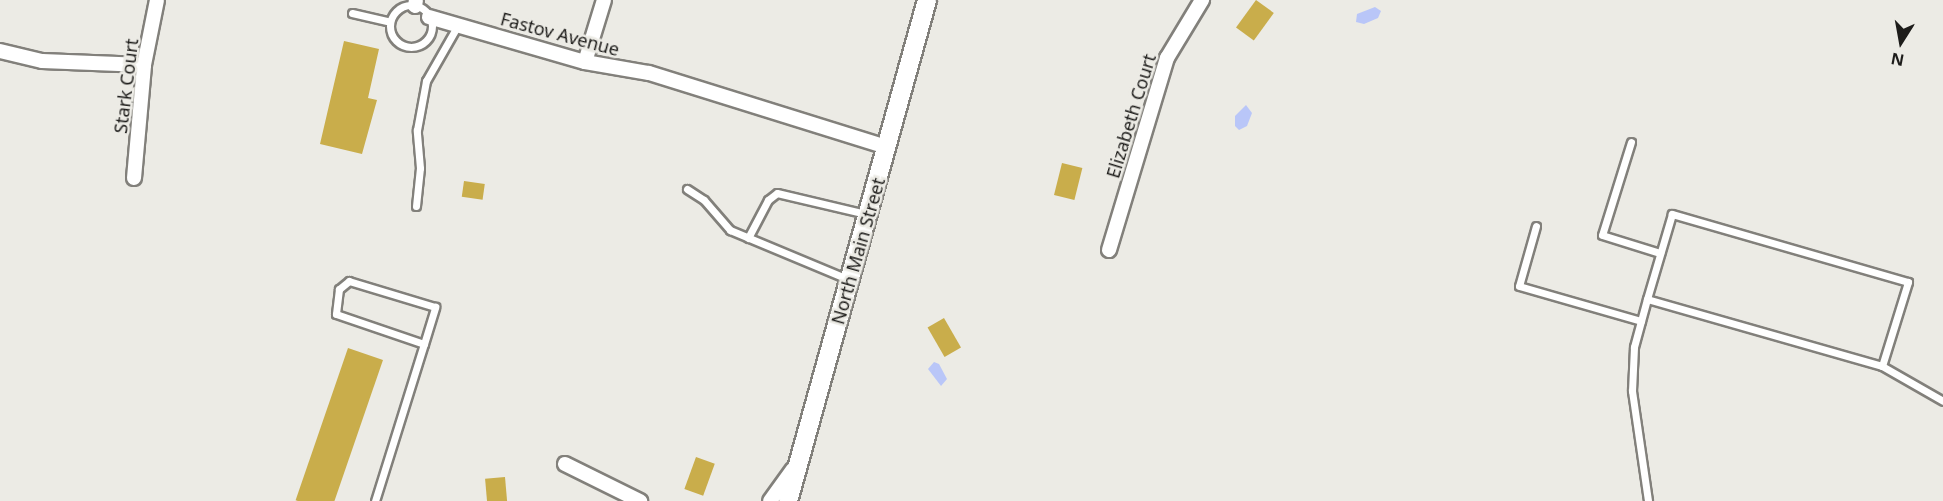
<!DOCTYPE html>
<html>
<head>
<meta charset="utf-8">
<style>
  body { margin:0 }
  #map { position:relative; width:1943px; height:501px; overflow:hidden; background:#ecebe5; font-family:"Noto Sans",sans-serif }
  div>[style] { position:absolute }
  .water>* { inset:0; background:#b9c6f8 }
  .building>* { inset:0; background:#c9ad4b; transform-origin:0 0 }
  .roads { filter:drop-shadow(2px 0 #82807b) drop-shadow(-2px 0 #82807b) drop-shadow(0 2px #82807b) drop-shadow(0 -2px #82807b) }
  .lane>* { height:7px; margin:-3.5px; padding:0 3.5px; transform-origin:3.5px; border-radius:3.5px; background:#fff }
  .lane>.ring { margin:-3.5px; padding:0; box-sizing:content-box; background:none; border:7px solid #fff; border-radius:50% }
  .street>* { height:14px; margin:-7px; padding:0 7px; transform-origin:7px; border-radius:7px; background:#fff }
  .secondary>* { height:18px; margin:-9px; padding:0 9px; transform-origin:9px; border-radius:9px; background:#fff }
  span { translate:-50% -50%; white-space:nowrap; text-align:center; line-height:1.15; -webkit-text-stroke:5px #ecebe5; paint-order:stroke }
  .street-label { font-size:18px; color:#1d1c1a }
  .north { position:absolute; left:1871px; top:12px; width:60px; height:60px; -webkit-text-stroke:4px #ecebe5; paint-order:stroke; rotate:191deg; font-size:16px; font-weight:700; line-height:24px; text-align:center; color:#1d1c1a }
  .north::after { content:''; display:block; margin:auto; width:21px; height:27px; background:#1d1c1a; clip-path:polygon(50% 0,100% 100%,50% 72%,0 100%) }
</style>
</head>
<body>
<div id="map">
  <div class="water">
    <div style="clip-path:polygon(1375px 7px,1381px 11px,1378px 18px,1364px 24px,1356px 22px,1357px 14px)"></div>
    <div style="clip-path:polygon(1246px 105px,1252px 113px,1247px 126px,1239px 130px,1235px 126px,1235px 116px)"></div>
    <div style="clip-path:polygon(934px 362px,939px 364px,947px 379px,941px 386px,928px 369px)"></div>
  </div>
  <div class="building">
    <div style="left:1256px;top:0;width:22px;height:34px;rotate:36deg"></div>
    <div style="clip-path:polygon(344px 41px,379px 49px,368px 98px,377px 100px,362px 154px,320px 144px)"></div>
    <div style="left:1062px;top:163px;width:21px;height:33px;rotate:14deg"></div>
    <div style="left:464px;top:181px;width:21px;height:16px;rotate:8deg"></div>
    <div style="left:944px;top:318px;width:34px;height:19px;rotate:60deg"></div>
    <div style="left:348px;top:348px;width:37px;height:161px;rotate:19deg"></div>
    <div style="left:696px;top:457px;width:20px;height:34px;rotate:20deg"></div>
    <div style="left:505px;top:477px;width:24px;height:20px;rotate:85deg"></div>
  </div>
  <div class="roads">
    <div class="lane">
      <div class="ring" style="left:390px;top:5px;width:35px;height:35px"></div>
      <div style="left:352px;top:13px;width:39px;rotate:13deg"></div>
      <div style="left:1631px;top:142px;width:97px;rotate:107.3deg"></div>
      <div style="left:1602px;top:235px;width:61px;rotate:17.2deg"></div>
      <div style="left:687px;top:189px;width:20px;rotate:33deg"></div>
      <div style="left:704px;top:200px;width:40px;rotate:49deg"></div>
      <div style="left:730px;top:230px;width:128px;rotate:22.6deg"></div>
      <div style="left:416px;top:206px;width:38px;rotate:-84deg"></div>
      <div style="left:420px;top:168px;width:38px;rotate:-95deg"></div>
      <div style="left:417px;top:130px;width:50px;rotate:-79.6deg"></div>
      <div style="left:426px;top:81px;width:64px;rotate:-60.3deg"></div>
      <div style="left:1536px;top:226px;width:62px;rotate:105.8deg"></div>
      <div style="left:1519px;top:286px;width:127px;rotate:16deg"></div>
      <div style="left:748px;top:238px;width:43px;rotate:-62.2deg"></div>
      <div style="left:768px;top:200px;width:11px;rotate:-38deg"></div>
      <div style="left:777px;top:193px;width:91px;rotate:13.3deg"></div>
      <div style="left:1647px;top:299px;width:244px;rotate:15.9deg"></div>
      <div style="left:1882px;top:366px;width:88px;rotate:-72.8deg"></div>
      <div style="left:1908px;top:282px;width:246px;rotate:-163.9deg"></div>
      <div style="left:1672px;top:214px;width:89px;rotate:106.4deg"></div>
      <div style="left:1647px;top:299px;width:50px;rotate:105.2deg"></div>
      <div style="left:1634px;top:347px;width:44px;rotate:92.6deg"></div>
      <div style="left:1632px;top:391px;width:111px;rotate:81.7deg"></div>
      <div style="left:1882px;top:366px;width:70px;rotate:29.8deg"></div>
      <div style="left:375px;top:501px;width:164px;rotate:-72.7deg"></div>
      <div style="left:424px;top:344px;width:39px;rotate:-73deg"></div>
      <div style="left:435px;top:307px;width:90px;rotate:-163.2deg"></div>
      <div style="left:349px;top:281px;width:13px;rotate:141deg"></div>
      <div style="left:339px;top:289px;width:25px;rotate:97deg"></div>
      <div style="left:336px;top:314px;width:93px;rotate:18.8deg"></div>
    </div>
    <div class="street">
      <div style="left:415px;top:6px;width:6px;rotate:-81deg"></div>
      <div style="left:429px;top:17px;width:162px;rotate:16.1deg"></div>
      <div style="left:585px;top:62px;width:65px;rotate:9.8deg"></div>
      <div style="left:649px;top:73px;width:249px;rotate:17.3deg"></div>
      <div style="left:0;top:51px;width:43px;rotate:13.4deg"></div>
      <div style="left:42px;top:61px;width:102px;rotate:2.2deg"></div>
      <div style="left:585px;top:62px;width:65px;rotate:-73deg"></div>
      <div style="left:134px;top:178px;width:113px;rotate:-84.9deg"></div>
      <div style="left:144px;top:65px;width:66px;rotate:-78.7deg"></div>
      <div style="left:1109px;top:250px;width:201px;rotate:-73.2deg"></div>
      <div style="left:1167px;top:58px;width:68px;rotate:-58.9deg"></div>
      <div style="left:565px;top:464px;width:84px;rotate:26.3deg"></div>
      <div style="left:770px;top:501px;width:39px;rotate:-54deg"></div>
    </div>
    <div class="secondary">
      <div style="left:788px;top:501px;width:520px;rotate:-74.49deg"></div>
    </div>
  </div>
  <div class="street-label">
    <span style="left:560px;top:34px;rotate:15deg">Fastov Avenue</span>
    <span style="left:126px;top:86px;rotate:-83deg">Stark Court</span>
    <span style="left:1131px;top:116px;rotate:-73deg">Elizabeth Court</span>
    <span style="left:858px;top:251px;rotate:-74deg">North Main Street</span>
  </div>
  <div class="north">N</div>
</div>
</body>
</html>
